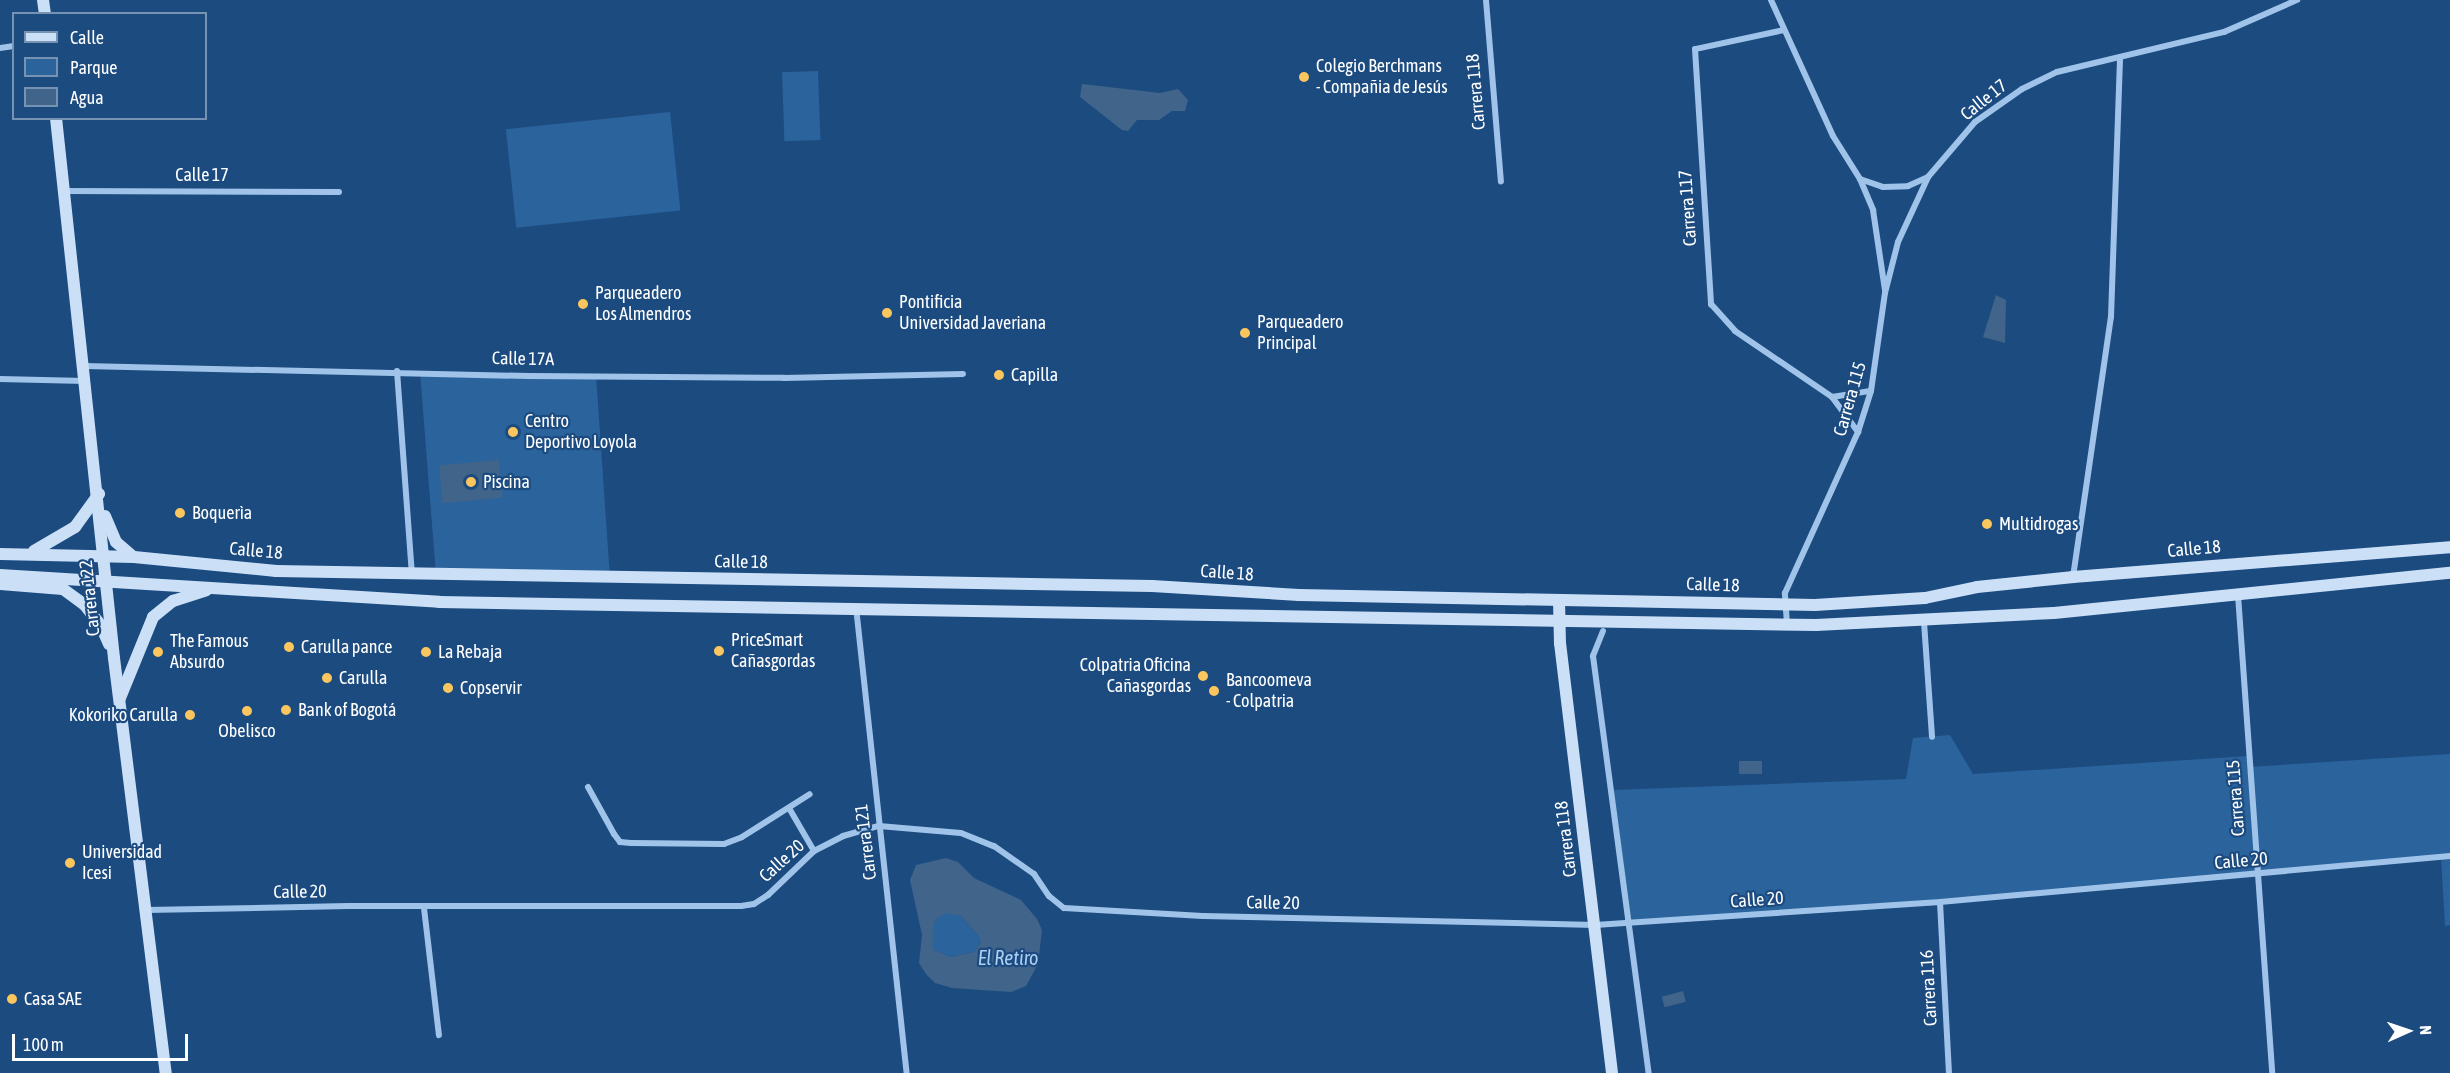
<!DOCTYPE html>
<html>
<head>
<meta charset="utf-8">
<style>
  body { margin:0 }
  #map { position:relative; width:2450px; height:1073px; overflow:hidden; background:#1c4b80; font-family:"Asap Condensed",sans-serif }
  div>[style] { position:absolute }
  .green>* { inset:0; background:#2b639c; transform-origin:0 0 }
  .water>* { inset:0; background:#41648a; transform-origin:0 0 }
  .street>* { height:6px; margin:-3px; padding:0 3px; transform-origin:3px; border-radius:3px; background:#a0c4e9 }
  .secondary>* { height:12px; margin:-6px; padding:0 6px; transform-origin:6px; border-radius:6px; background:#cbe0f7 }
  .dots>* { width:16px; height:16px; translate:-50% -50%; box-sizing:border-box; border:3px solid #1c4b80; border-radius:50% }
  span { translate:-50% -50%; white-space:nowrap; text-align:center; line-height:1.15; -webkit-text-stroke:4.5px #1c4b80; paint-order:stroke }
  .poi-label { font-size:18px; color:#fff }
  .left { translate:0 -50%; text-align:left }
  .right { translate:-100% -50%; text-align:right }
  .street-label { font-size:18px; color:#fff }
  .water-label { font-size:20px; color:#abcef1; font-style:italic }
  .legend { position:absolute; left:12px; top:12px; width:195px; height:108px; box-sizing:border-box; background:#1c4b80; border:2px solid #7793b3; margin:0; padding:8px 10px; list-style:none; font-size:18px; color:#fff }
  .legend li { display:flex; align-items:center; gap:12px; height:30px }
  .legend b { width:30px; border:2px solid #7793b3 }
  .north { position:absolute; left:2378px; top:1001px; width:60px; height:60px; -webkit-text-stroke:4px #1c4b80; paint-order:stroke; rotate:87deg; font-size:16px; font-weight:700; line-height:24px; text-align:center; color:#fff }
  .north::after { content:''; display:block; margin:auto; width:21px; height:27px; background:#fff; clip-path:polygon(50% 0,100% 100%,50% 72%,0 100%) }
  .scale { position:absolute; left:12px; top:1034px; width:176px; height:27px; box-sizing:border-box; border:3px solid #fff; border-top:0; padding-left:8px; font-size:18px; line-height:21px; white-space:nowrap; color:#fff; -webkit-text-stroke:4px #1c4b80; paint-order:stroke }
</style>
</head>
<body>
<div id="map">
  <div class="green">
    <div style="left:818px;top:71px;width:69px;height:36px;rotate:88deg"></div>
    <div style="left:670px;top:112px;width:99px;height:165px;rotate:84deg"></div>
    <div style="clip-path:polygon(420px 372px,596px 375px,610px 578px,436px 575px)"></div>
    <div style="clip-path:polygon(1950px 735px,1973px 774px,2248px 756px,2249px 767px,2450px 754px,2450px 925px,2445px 926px,2441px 857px,2257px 875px,1629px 923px,1613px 790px,1906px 779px,1913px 738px)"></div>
    <div style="clip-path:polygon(946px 912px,961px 916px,978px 935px,981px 942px,974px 952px,951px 957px,934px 950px,932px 928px,936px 919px)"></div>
  </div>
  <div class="water">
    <div style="clip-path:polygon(1082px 84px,1160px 93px,1178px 89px,1188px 100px,1185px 111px,1172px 111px,1159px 120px,1137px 120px,1128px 131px,1122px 130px,1080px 97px)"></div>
    <div style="clip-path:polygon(1996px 295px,2006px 300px,2005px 343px,1983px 337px)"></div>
    <div style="left:499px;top:460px;width:38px;height:60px;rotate:85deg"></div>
    <div style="left:1762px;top:761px;width:13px;height:23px;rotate:90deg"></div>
    <div style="clip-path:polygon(evenodd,946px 858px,958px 862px,974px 878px,1021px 900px,1037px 919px,1042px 930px,1038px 964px,1026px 986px,1011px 992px,952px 988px,935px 983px,926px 974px,919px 963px,922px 935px,910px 880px,916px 865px,946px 858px,946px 913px,961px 916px,978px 935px,981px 942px,974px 952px,951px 957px,934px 950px,933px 928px,936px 919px,946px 913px)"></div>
    <div style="left:1683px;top:991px;width:11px;height:22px;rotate:75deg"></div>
  </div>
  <div class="street">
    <div style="left:1486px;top:0;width:182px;rotate:85.3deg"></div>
    <div style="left:1771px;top:0;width:149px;rotate:65.5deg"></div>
    <div style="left:1833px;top:136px;width:51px;rotate:57.9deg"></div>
    <div style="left:1860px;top:179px;width:34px;rotate:67deg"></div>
    <div style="left:1873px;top:210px;width:81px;rotate:81.5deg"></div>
    <div style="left:1784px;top:30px;width:91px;rotate:167.9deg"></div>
    <div style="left:1695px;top:49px;width:256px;rotate:86.4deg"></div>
    <div style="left:1711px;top:304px;width:36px;rotate:48deg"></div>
    <div style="left:1735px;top:331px;width:117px;rotate:34.2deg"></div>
    <div style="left:1832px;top:397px;width:44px;rotate:53.4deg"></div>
    <div style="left:0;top:48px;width:14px;rotate:-8deg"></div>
    <div style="left:1860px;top:179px;width:24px;rotate:19deg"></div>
    <div style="left:1883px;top:187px;width:25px;rotate:-2deg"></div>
    <div style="left:1908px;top:186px;width:22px;rotate:-24deg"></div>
    <div style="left:1928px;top:177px;width:72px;rotate:-49.5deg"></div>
    <div style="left:1975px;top:122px;width:57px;rotate:-35.1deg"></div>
    <div style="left:2022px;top:89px;width:39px;rotate:-26deg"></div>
    <div style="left:2057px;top:72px;width:172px;rotate:-13.5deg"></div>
    <div style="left:2224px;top:32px;width:80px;rotate:-23.7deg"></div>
    <div style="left:64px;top:191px;width:275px;rotate:0.2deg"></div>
    <div style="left:84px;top:366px;width:445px;rotate:1.3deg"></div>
    <div style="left:529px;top:376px;width:255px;rotate:0.4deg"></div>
    <div style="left:784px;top:378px;width:179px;rotate:-1.3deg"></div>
    <div style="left:397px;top:371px;width:204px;rotate:85.8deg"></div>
    <div style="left:0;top:379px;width:85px;rotate:1.3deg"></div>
    <div style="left:1832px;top:397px;width:39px;rotate:-9deg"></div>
    <div style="left:2073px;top:577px;width:263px;rotate:-81.7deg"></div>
    <div style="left:2111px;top:317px;width:260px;rotate:-88deg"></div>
    <div style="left:2238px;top:595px;width:479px;rotate:85.9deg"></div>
    <div style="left:856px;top:607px;width:469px;rotate:83.8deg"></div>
    <div style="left:1924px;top:622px;width:115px;rotate:86deg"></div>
    <div style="left:1787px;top:624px;width:31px;rotate:-94deg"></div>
    <div style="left:1785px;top:593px;width:177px;rotate:-65.6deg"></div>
    <div style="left:1858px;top:432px;width:43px;rotate:-72.4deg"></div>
    <div style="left:1871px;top:391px;width:99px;rotate:-81.9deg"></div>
    <div style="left:1885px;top:293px;width:53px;rotate:-75.7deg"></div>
    <div style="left:1898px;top:242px;width:72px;rotate:-65.2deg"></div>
    <div style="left:1603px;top:631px;width:27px;rotate:112deg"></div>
    <div style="left:1593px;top:656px;width:421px;rotate:82.4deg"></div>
    <div style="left:588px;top:787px;width:54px;rotate:61deg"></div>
    <div style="left:614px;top:834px;width:10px;rotate:53deg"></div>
    <div style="left:620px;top:842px;width:11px;rotate:5deg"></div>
    <div style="left:631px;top:843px;width:93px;rotate:0.6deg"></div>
    <div style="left:724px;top:844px;width:19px;rotate:-21deg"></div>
    <div style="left:742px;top:837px;width:80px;rotate:-32.3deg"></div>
    <div style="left:789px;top:808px;width:50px;rotate:59.8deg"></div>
    <div style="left:1940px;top:902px;width:171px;rotate:87deg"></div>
    <div style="left:424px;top:908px;width:128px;rotate:83.3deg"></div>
    <div style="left:146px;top:910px;width:202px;rotate:-1.1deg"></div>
    <div style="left:348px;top:906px;width:393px"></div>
    <div style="left:741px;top:906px;width:13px;rotate:-9deg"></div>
    <div style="left:754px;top:904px;width:17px;rotate:-33deg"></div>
    <div style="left:768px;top:895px;width:64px;rotate:-43.7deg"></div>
    <div style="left:814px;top:851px;width:33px;rotate:-27deg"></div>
    <div style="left:843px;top:836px;width:37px;rotate:-16deg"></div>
    <div style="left:879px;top:826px;width:82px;rotate:4.9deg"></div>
    <div style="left:961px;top:833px;width:35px;rotate:22deg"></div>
    <div style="left:994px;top:846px;width:49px;rotate:35deg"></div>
    <div style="left:1034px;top:874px;width:27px;rotate:56deg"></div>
    <div style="left:1049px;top:896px;width:19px;rotate:39deg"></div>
    <div style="left:1064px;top:908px;width:139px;rotate:3.3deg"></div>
    <div style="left:1203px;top:916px;width:392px;rotate:1.3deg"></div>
    <div style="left:1595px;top:925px;width:346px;rotate:-3.8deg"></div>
    <div style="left:1940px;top:902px;width:512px;rotate:-5.15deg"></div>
  </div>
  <div class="secondary">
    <div style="left:43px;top:0;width:14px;rotate:82deg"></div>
    <div style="left:56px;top:118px;width:543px;rotate:83.87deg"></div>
    <div style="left:114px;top:658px;width:418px;rotate:82.9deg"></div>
    <div style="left:105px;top:516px;width:28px;rotate:67deg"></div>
    <div style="left:116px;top:542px;width:23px;rotate:41deg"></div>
    <div style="left:34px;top:551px;width:48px;rotate:-30.3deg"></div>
    <div style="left:75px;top:527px;width:41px;rotate:-54deg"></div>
    <div style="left:0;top:554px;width:134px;rotate:1.3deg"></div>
    <div style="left:134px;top:557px;width:143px;rotate:5.6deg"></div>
    <div style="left:276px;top:571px;width:876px;rotate:0.98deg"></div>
    <div style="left:1152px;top:586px;width:147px;rotate:3.5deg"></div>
    <div style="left:1299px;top:595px;width:516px;rotate:1.11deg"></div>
    <div style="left:1815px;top:605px;width:110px;rotate:-3.6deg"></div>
    <div style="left:1925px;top:598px;width:53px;rotate:-11.9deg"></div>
    <div style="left:1977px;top:587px;width:97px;rotate:-5.9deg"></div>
    <div style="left:2073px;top:577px;width:378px;rotate:-4.5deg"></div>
    <div style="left:0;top:575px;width:440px;rotate:3.5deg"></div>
    <div style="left:439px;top:602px;width:1377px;rotate:0.96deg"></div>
    <div style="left:1816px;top:625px;width:238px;rotate:-2.9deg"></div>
    <div style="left:2054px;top:613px;width:398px;rotate:-5.8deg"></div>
    <div style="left:0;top:584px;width:63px;rotate:4.5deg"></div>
    <div style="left:63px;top:589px;width:26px;rotate:36deg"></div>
    <div style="left:84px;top:604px;width:28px;rotate:52deg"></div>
    <div style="left:101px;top:626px;width:20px;rotate:66deg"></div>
    <div style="left:1559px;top:600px;width:43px;rotate:88.7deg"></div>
    <div style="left:1560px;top:643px;width:433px;rotate:83.1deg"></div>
    <div style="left:120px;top:698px;width:87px;rotate:-67.8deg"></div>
    <div style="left:153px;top:617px;width:26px;rotate:-39deg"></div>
    <div style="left:173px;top:601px;width:35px;rotate:-18deg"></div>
  </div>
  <div class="dots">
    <div style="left:1304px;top:77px;background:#fac65d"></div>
    <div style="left:583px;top:304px;background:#fac65d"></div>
    <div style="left:887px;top:313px;background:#fac65d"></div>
    <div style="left:1245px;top:333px;background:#fac65d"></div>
    <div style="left:999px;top:375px;background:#fac65d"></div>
    <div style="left:513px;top:432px;background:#fac65d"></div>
    <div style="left:471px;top:482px;background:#fac65d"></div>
    <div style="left:180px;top:513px;background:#fac65d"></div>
    <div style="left:1987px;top:524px;background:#fac65d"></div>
    <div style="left:289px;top:647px;background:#fac65d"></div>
    <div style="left:719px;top:651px;background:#fac65d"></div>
    <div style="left:158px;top:652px;background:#fac65d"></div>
    <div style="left:426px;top:652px;background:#fac65d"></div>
    <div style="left:1203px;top:676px;background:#fac65d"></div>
    <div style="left:327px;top:678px;background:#fac65d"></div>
    <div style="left:448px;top:688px;background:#fac65d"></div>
    <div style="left:1214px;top:691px;background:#fac65d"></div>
    <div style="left:286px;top:710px;background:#fac65d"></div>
    <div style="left:247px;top:711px;background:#fac65d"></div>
    <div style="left:190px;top:715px;background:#fac65d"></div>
    <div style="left:70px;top:863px;background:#fac65d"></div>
    <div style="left:12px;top:999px;background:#fac65d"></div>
  </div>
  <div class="poi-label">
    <span class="left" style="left:1316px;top:77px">Colegio Berchmans<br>- Compañia de Jesús</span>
    <span class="left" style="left:595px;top:304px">Parqueadero<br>Los Almendros</span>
    <span class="left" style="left:899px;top:313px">Pontificia<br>Universidad Javeriana</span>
    <span class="left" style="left:1257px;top:333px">Parqueadero<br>Principal</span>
    <span class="left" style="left:1011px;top:375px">Capilla</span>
    <span class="left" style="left:525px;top:432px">Centro<br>Deportivo Loyola</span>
    <span class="left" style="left:483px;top:482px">Piscina</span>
    <span class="left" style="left:192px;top:513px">Boquerìa</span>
    <span class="left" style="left:1999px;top:524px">Multidrogas</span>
    <span class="left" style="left:731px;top:651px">PriceSmart<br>Cañasgordas</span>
    <span class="left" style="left:170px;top:652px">The Famous<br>Absurdo</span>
    <span class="left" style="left:301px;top:647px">Carulla pance</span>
    <span class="left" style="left:438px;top:652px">La Rebaja</span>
    <span class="right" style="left:1191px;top:676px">Colpatria Oficina<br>Cañasgordas</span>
    <span class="left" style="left:339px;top:678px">Carulla</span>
    <span class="left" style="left:1226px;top:691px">Bancoomeva<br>- Colpatria</span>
    <span class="left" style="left:460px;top:688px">Copservir</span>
    <span class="left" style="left:298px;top:710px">Bank of Bogotá</span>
    <span class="right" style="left:178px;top:715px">Kokoriko Carulla</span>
    <span style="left:247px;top:731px">Obelisco</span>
    <span class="left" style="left:82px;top:863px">Universidad<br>Icesi</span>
    <span class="left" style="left:24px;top:999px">Casa SAE</span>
  </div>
  <div class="street-label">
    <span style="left:1476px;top:92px;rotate:-95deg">Carrera 118</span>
    <span style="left:1984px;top:100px;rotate:-39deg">Calle 17</span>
    <span style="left:202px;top:175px">Calle 17</span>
    <span style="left:1688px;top:208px;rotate:-94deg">Carrera 117</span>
    <span style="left:523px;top:359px;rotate:1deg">Calle 17A</span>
    <span style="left:1850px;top:399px;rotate:-74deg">Carrera 115</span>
    <span style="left:2194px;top:549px;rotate:-5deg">Calle 18</span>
    <span style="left:256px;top:551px;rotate:5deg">Calle 18</span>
    <span style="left:741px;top:562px;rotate:1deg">Calle 18</span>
    <span style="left:1227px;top:573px;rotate:4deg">Calle 18</span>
    <span style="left:1713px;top:585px;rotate:2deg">Calle 18</span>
    <span style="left:90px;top:598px;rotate:-96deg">Carrera 122</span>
    <span style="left:2236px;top:798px;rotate:-94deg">Carrera 115</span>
    <span style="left:1566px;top:839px;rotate:-97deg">Carrera 118</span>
    <span style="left:866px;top:842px;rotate:-97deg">Carrera 121</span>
    <span style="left:782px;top:861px;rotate:-42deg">Calle 20</span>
    <span style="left:2241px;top:861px;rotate:-5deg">Calle 20</span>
    <span style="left:300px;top:892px;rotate:-1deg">Calle 20</span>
    <span style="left:1757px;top:900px;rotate:-4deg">Calle 20</span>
    <span style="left:1273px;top:903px;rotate:1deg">Calle 20</span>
    <span style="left:1929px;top:988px;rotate:-93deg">Carrera 116</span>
  </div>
  <div class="water-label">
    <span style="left:1008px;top:957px">El Retiro</span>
  </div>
  <ul class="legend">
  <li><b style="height:8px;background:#cbe0f7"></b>Calle</li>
  <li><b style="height:16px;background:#2b639c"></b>Parque</li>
  <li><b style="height:16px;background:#41648a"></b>Agua</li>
  </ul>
  <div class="north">N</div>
  <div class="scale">100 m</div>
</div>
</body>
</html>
